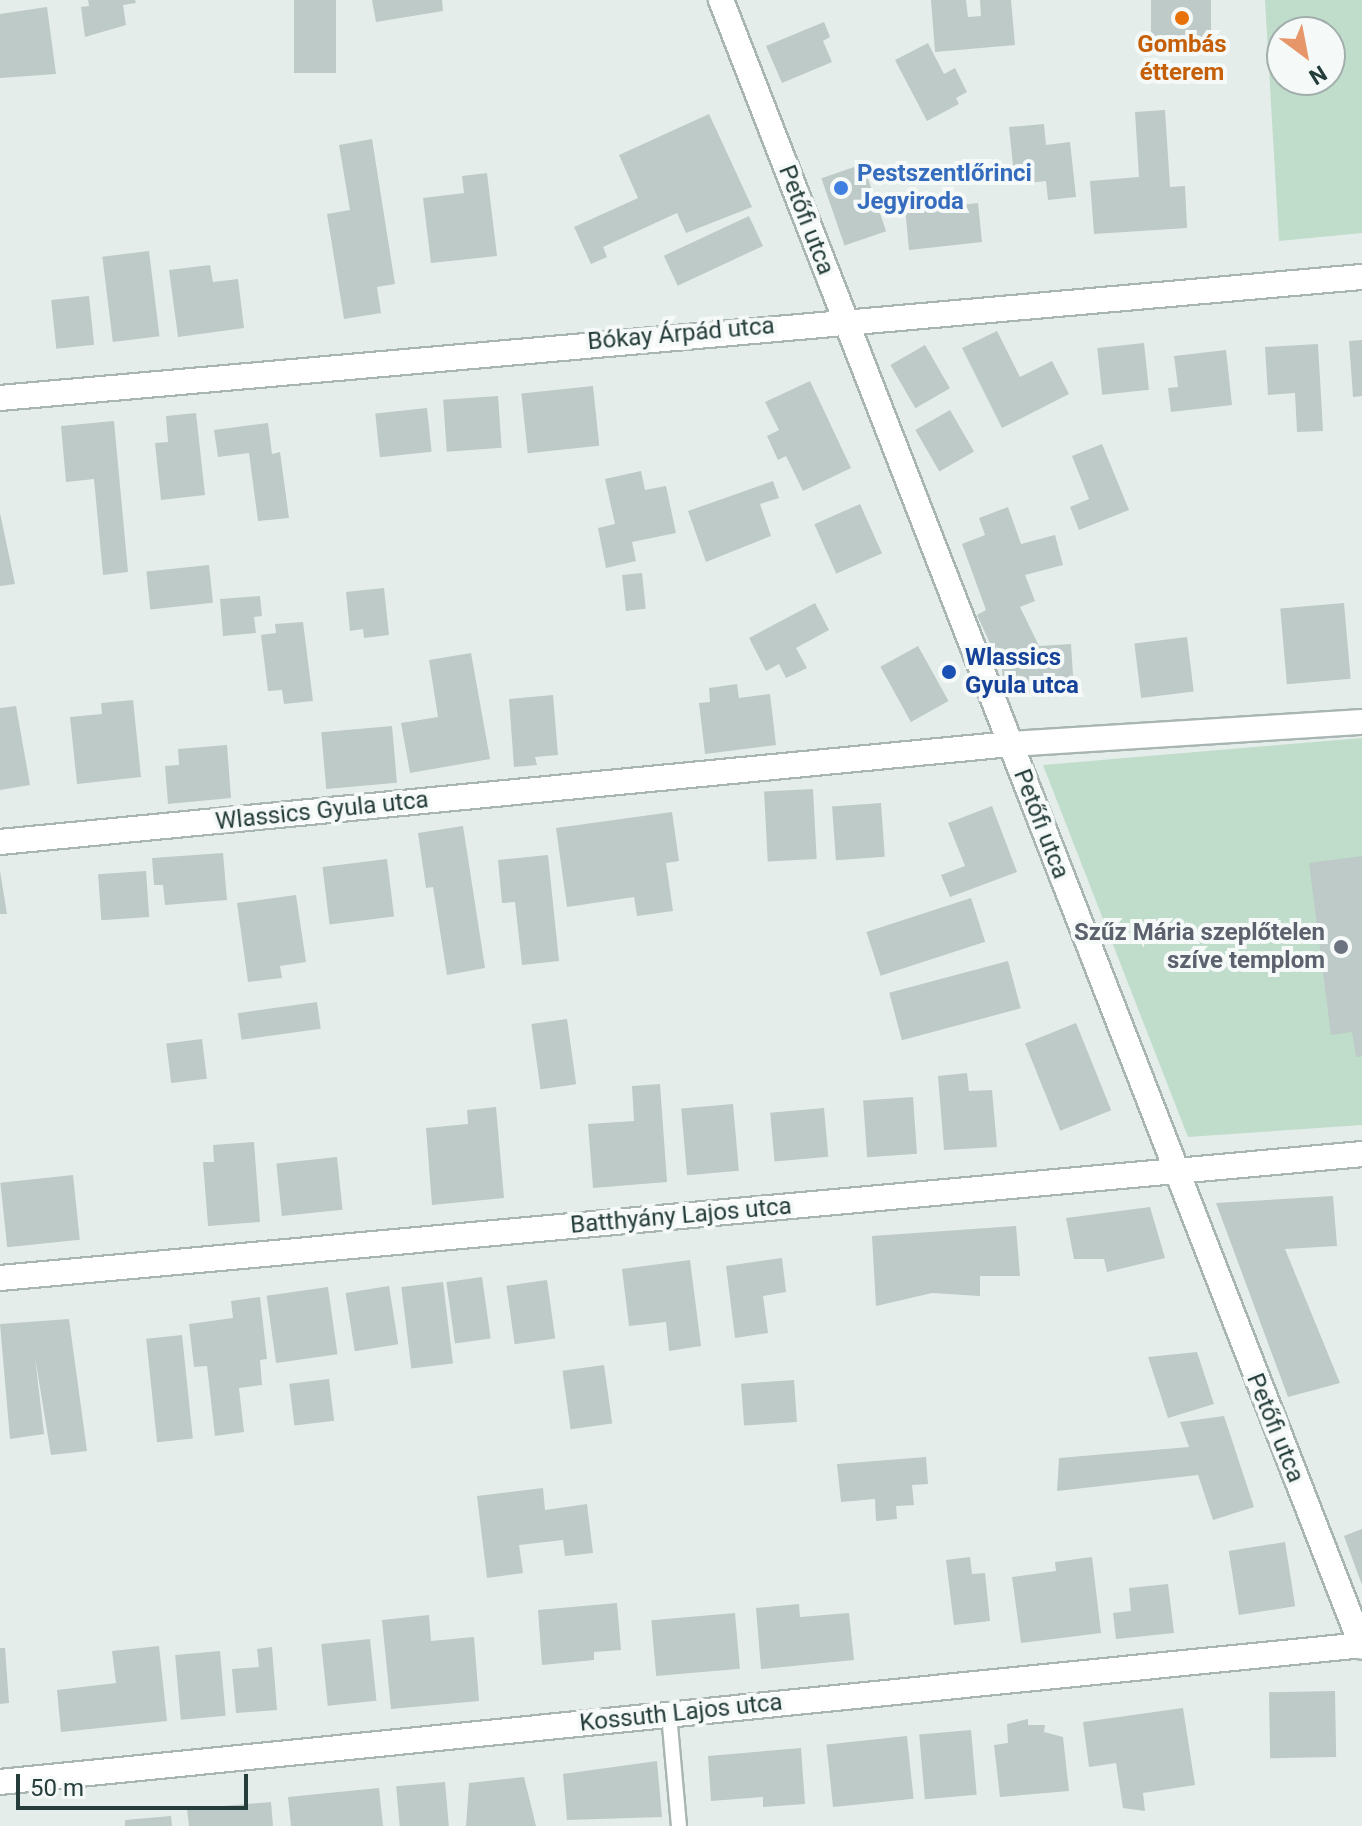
<!DOCTYPE html>
<html>
<head>
<meta charset="utf-8">
<style>
  body { margin:0 }
  #map { position:relative; width:1362px; height:1826px; overflow:hidden; background:#e5edea; font-family:Roboto,sans-serif }
  div>[style] { position:absolute }
  .green>* { inset:0; background:#c0dccb }
  .building>* { inset:0; background:#bdcac7; transform-origin:0 0 }
  .roads { filter:drop-shadow(2px 0 #a8b5b2) drop-shadow(-2px 0 #a8b5b2) drop-shadow(0 2px #a8b5b2) drop-shadow(0 -2px #a8b5b2) }
  .service>* { height:14px; margin:-7px; padding:0 7px; transform-origin:7px; border-radius:7px; background:#fff }
  .minor>* { height:24px; margin:-12px; padding:0 12px; transform-origin:12px; border-radius:12px; background:#fff }
  .secondary>* { height:24px; margin:-12px; padding:0 12px; transform-origin:12px; border-radius:12px; background:#fff }
  .dots>* { width:22px; height:22px; translate:-50% -50%; box-sizing:border-box; border:4px solid #f5f9f8; border-radius:50% }
  span { translate:-50% -50%; white-space:nowrap; text-align:center; line-height:1.15; -webkit-text-stroke:8px #f5f9f8; paint-order:stroke }
  .food-label { font-size:24px; color:#c56008; font-weight:700 }
  .shop-label { font-size:24px; color:#366cbe; font-weight:700 }
  .left { translate:0 -50%; text-align:left }
  .street-label { font-size:24px; color:#253d3a }
  .transit-label { font-size:24px; color:#164399; font-weight:700 }
  .worship-label { font-size:24px; color:#5b616d; font-weight:700 }
  .right { translate:-100% -50%; text-align:right }
  .north { position:absolute; left:1266px; top:16px; width:80px; height:80px; box-sizing:border-box; background:#f5f9f8; border:2px solid #a2aeac; border-radius:50%; rotate:148deg; font-size:22px; font-weight:700; line-height:32px; text-align:center; color:#253d3a }
  .north::after { content:''; display:block; margin:auto; width:28px; height:36px; background:#e79669; clip-path:polygon(50% 0,100% 100%,50% 72%,0 100%) }
  .scale { position:absolute; left:16px; top:1774px; width:232px; height:36px; box-sizing:border-box; border:4px solid #253d3a; border-top:0; padding-left:10px; font-size:24px; line-height:28px; white-space:nowrap; color:#253d3a; -webkit-text-stroke:6px #f5f9f8; paint-order:stroke }
</style>
</head>
<body>
<div id="map">
  <div class="green">
    <div style="clip-path:polygon(evenodd,1265px 0,1362px 0,1362px 233px,1279px 241px,1265px 0,1330px 32px,1330px 80px,1282px 80px,1282px 32px,1330px 32px)"></div>
    <div style="clip-path:polygon(1362px 738px,1362px 1125px,1188px 1137px,1043px 765px)"></div>
  </div>
  <div class="building">
    <div style="clip-path:polygon(88px 0,135px 0,136px 3px,123px 5px,126px 25px,85px 37px,81px 7px,89px 6px)"></div>
    <div style="left:294px;top:0;width:42px;height:73px"></div>
    <div style="clip-path:polygon(372px 0,442px 0,443px 11px,376px 22px)"></div>
    <div style="clip-path:polygon(931px 0,966px 0,968px 17px,981px 16px,980px 0,1011px 0,1015px 45px,935px 52px)"></div>
    <div style="left:1151px;top:0;width:60px;height:41px"></div>
    <div style="clip-path:polygon(47px 7px,56px 74px,0 78px,0 14px)"></div>
    <div style="clip-path:polygon(824px 22px,830px 37px,823px 41px,832px 62px,782px 83px,766px 46px)"></div>
    <div style="clip-path:polygon(928px 43px,944px 74px,955px 68px,967px 92px,956px 98px,959px 104px,927px 121px,895px 60px)"></div>
    <div style="clip-path:polygon(1165px 110px,1170px 187px,1185px 186px,1187px 228px,1094px 234px,1090px 181px,1139px 177px,1135px 112px)"></div>
    <div style="clip-path:polygon(709px 114px,752px 207px,686px 233px,677px 213px,603px 247px,607px 257px,591px 264px,574px 227px,638px 198px,619px 155px)"></div>
    <div style="clip-path:polygon(1044px 124px,1046px 145px,1070px 142px,1076px 197px,1048px 200px,1046px 181px,1015px 184px,1009px 127px)"></div>
    <div style="clip-path:polygon(372px 139px,395px 284px,377px 287px,381px 313px,344px 319px,327px 214px,350px 210px,339px 145px)"></div>
    <div style="left:863px;top:164px;width:71px;height:44px;rotate:71deg"></div>
    <div style="clip-path:polygon(487px 173px,497px 256px,431px 263px,423px 198px,464px 193px,462px 176px)"></div>
    <div style="clip-path:polygon(927px 195px,928px 209px,978px 203px,982px 242px,909px 250px,904px 197px)"></div>
    <div style="left:749px;top:216px;width:33px;height:94px;rotate:65deg"></div>
    <div style="left:149px;top:251px;width:86px;height:47px;rotate:83deg"></div>
    <div style="clip-path:polygon(210px 265px,213px 282px,238px 279px,244px 328px,178px 337px,169px 270px)"></div>
    <div style="left:89px;top:296px;width:49px;height:38px;rotate:84deg"></div>
    <div style="clip-path:polygon(997px 331px,1020px 377px,1052px 361px,1069px 394px,1002px 428px,962px 348px)"></div>
    <div style="clip-path:polygon(1362px 340px,1362px 396px,1353px 397px,1349px 341px)"></div>
    <div style="left:1144px;top:343px;width:47px;height:47px;rotate:84deg"></div>
    <div style="clip-path:polygon(1318px 344px,1323px 431px,1297px 432px,1295px 393px,1268px 395px,1265px 347px)"></div>
    <div style="left:925px;top:345px;width:50px;height:40px;rotate:60deg"></div>
    <div style="clip-path:polygon(1226px 350px,1232px 405px,1171px 412px,1168px 388px,1178px 387px,1174px 356px)"></div>
    <div style="clip-path:polygon(810px 381px,851px 468px,803px 491px,786px 456px,778px 460px,767px 436px,779px 430px,765px 402px)"></div>
    <div style="left:593px;top:386px;width:60px;height:72px;rotate:84deg"></div>
    <div style="left:498px;top:396px;width:52px;height:55px;rotate:86deg"></div>
    <div style="left:427px;top:408px;width:44px;height:52px;rotate:84deg"></div>
    <div style="left:950px;top:410px;width:48px;height:40px;rotate:60deg"></div>
    <div style="clip-path:polygon(196px 413px,205px 495px,161px 500px,155px 443px,168px 442px,166px 416px)"></div>
    <div style="clip-path:polygon(114px 421px,128px 572px,103px 575px,94px 479px,66px 482px,61px 426px)"></div>
    <div style="clip-path:polygon(268px 423px,272px 454px,280px 452px,289px 518px,258px 521px,249px 453px,218px 457px,214px 430px)"></div>
    <div style="clip-path:polygon(1102px 444px,1129px 510px,1079px 530px,1070px 507px,1089px 499px,1072px 456px)"></div>
    <div style="clip-path:polygon(641px 471px,645px 490px,666px 486px,676px 533px,632px 542px,636px 561px,606px 568px,598px 528px,615px 524px,605px 479px)"></div>
    <div style="clip-path:polygon(773px 481px,779px 498px,760px 504px,771px 536px,706px 562px,688px 511px)"></div>
    <div style="left:860px;top:504px;width:54px;height:50px;rotate:66deg"></div>
    <div style="clip-path:polygon(1008px 507px,1021px 544px,1055px 535px,1063px 565px,1025px 575px,1035px 601px,1020px 607px,1039px 646px,1071px 644px,1074px 691px,1004px 695px,1002px 669px,977px 615px,986px 610px,962px 544px,985px 535px,979px 518px)"></div>
    <div style="clip-path:polygon(0 513px,15px 584px,0 586px)"></div>
    <div style="left:209px;top:565px;width:38px;height:63px;rotate:84deg"></div>
    <div style="left:642px;top:573px;width:36px;height:20px;rotate:84deg"></div>
    <div style="clip-path:polygon(384px 588px,389px 635px,364px 638px,363px 629px,350px 631px,346px 592px)"></div>
    <div style="clip-path:polygon(260px 596px,262px 616px,254px 617px,256px 633px,223px 636px,220px 599px)"></div>
    <div style="clip-path:polygon(815px 603px,829px 630px,796px 648px,807px 668px,786px 678px,779px 664px,766px 671px,749px 638px)"></div>
    <div style="left:1344px;top:603px;width:76px;height:64px;rotate:85deg"></div>
    <div style="clip-path:polygon(303px 622px,313px 701px,284px 704px,282px 690px,268px 691px,261px 635px,276px 633px,275px 624px)"></div>
    <div style="left:1187px;top:637px;width:55px;height:53px;rotate:83deg"></div>
    <div style="left:918px;top:646px;width:63px;height:43px;rotate:61deg"></div>
    <div style="clip-path:polygon(471px 653px,490px 759px,410px 773px,401px 723px,438px 717px,429px 660px)"></div>
    <div style="clip-path:polygon(737px 684px,739px 698px,770px 694px,776px 745px,705px 754px,699px 703px,710px 702px,709px 688px)"></div>
    <div style="clip-path:polygon(553px 695px,558px 755px,535px 757px,537px 765px,514px 767px,509px 699px)"></div>
    <div style="clip-path:polygon(133px 700px,141px 777px,77px 784px,70px 717px,102px 714px,101px 703px)"></div>
    <div style="clip-path:polygon(16px 706px,30px 785px,0 790px,0 708px)"></div>
    <div style="left:392px;top:726px;width:57px;height:71px;rotate:85deg"></div>
    <div style="clip-path:polygon(227px 745px,231px 798px,168px 804px,165px 766px,179px 765px,178px 749px)"></div>
    <div style="left:813px;top:789px;width:70px;height:49px;rotate:87deg"></div>
    <div style="left:881px;top:803px;width:54px;height:49px;rotate:86deg"></div>
    <div style="clip-path:polygon(992px 806px,1017px 872px,950px 897px,941px 875px,965px 866px,948px 823px)"></div>
    <div style="clip-path:polygon(672px 812px,679px 861px,666px 863px,673px 911px,637px 916px,634px 897px,567px 907px,556px 828px)"></div>
    <div style="clip-path:polygon(463px 826px,485px 968px,447px 975px,433px 887px,426px 888px,418px 833px)"></div>
    <div style="clip-path:polygon(223px 853px,227px 900px,165px 905px,163px 885px,154px 885px,152px 858px)"></div>
    <div style="clip-path:polygon(548px 855px,559px 961px,522px 965px,515px 902px,502px 903px,498px 860px)"></div>
    <div style="clip-path:polygon(1362px 856px,1362px 1056px,1356px 1057px,1352px 1032px,1331px 1035px,1309px 863px)"></div>
    <div style="left:387px;top:859px;width:58px;height:65px;rotate:83deg"></div>
    <div style="clip-path:polygon(0 871px,7px 914px,0 914px)"></div>
    <div style="left:146px;top:871px;width:46px;height:48px;rotate:86deg"></div>
    <div style="clip-path:polygon(296px 895px,306px 962px,280px 966px,282px 978px,248px 982px,237px 903px)"></div>
    <div style="left:971px;top:898px;width:46px;height:110px;rotate:72deg"></div>
    <div style="left:1008px;top:961px;width:49px;height:123px;rotate:75deg"></div>
    <div style="left:317px;top:1002px;width:27px;height:80px;rotate:82deg"></div>
    <div style="left:567px;top:1019px;width:66px;height:36px;rotate:82deg"></div>
    <div style="left:1076px;top:1023px;width:94px;height:55px;rotate:68deg"></div>
    <div style="left:202px;top:1039px;width:40px;height:36px;rotate:83deg"></div>
    <div style="clip-path:polygon(967px 1073px,969px 1091px,992px 1090px,997px 1147px,944px 1150px,938px 1076px)"></div>
    <div style="clip-path:polygon(660px 1084px,667px 1182px,593px 1188px,588px 1124px,634px 1121px,632px 1086px)"></div>
    <div style="left:913px;top:1097px;width:57px;height:50px;rotate:86deg"></div>
    <div style="left:733px;top:1104px;width:67px;height:52px;rotate:85deg"></div>
    <div style="clip-path:polygon(496px 1107px,504px 1198px,432px 1205px,426px 1128px,468px 1124px,467px 1110px)"></div>
    <div style="left:824px;top:1108px;width:49px;height:54px;rotate:85deg"></div>
    <div style="clip-path:polygon(254px 1142px,260px 1222px,208px 1226px,203px 1162px,214px 1162px,213px 1145px)"></div>
    <div style="left:337px;top:1157px;width:53px;height:61px;rotate:84deg"></div>
    <div style="left:73px;top:1175px;width:65px;height:73px;rotate:84deg"></div>
    <div style="clip-path:polygon(1333px 1196px,1337px 1246px,1285px 1249px,1340px 1383px,1288px 1397px,1216px 1203px)"></div>
    <div style="clip-path:polygon(1150px 1207px,1165px 1258px,1107px 1272px,1104px 1259px,1074px 1259px,1066px 1218px)"></div>
    <div style="clip-path:polygon(1016px 1226px,1020px 1276px,980px 1276px,980px 1296px,932px 1293px,876px 1306px,872px 1236px)"></div>
    <div style="clip-path:polygon(782px 1258px,786px 1292px,763px 1296px,768px 1333px,735px 1338px,726px 1266px)"></div>
    <div style="clip-path:polygon(690px 1260px,701px 1346px,669px 1351px,666px 1322px,629px 1326px,622px 1269px)"></div>
    <div style="left:482px;top:1277px;width:62px;height:36px;rotate:82deg"></div>
    <div style="left:547px;top:1280px;width:59px;height:41px;rotate:82deg"></div>
    <div style="left:443px;top:1282px;width:82px;height:42px;rotate:83deg"></div>
    <div style="left:389px;top:1286px;width:59px;height:44px;rotate:81deg"></div>
    <div style="left:328px;top:1287px;width:68px;height:62px;rotate:82deg"></div>
    <div style="clip-path:polygon(260px 1297px,267px 1359px,260px 1360px,262px 1385px,239px 1388px,244px 1432px,215px 1436px,207px 1366px,194px 1367px,189px 1324px,233px 1318px,231px 1301px)"></div>
    <div style="clip-path:polygon(69px 1319px,87px 1451px,51px 1455px,35px 1357px,44px 1434px,10px 1439px,0 1324px)"></div>
    <div style="left:182px;top:1335px;width:104px;height:36px;rotate:84deg"></div>
    <div style="clip-path:polygon(1197px 1352px,1214px 1404px,1168px 1418px,1148px 1357px)"></div>
    <div style="left:604px;top:1365px;width:59px;height:42px;rotate:82deg"></div>
    <div style="left:329px;top:1379px;width:42px;height:40px;rotate:83deg"></div>
    <div style="left:794px;top:1380px;width:42px;height:53px;rotate:86deg"></div>
    <div style="clip-path:polygon(1224px 1416px,1254px 1507px,1213px 1520px,1198px 1475px,1057px 1491px,1059px 1458px,1189px 1447px,1180px 1422px)"></div>
    <div style="clip-path:polygon(926px 1457px,928px 1484px,912px 1485px,914px 1505px,896px 1506px,897px 1519px,876px 1521px,875px 1499px,841px 1502px,837px 1464px)"></div>
    <div style="clip-path:polygon(543px 1488px,545px 1510px,587px 1504px,593px 1553px,565px 1556px,563px 1540px,519px 1545px,523px 1573px,487px 1578px,477px 1496px)"></div>
    <div style="clip-path:polygon(1362px 1529px,1362px 1585px,1344px 1536px)"></div>
    <div style="left:1285px;top:1542px;width:65px;height:57px;rotate:81deg"></div>
    <div style="clip-path:polygon(970px 1557px,972px 1574px,985px 1573px,990px 1621px,954px 1625px,946px 1560px)"></div>
    <div style="clip-path:polygon(1092px 1557px,1101px 1633px,1021px 1643px,1012px 1577px,1056px 1571px,1055px 1562px)"></div>
    <div style="clip-path:polygon(1168px 1584px,1174px 1633px,1116px 1639px,1113px 1613px,1131px 1611px,1129px 1588px)"></div>
    <div style="clip-path:polygon(617px 1603px,621px 1650px,594px 1652px,594px 1660px,542px 1665px,538px 1610px)"></div>
    <div style="clip-path:polygon(799px 1604px,800px 1617px,849px 1613px,854px 1660px,761px 1669px,756px 1608px)"></div>
    <div style="left:735px;top:1613px;width:56px;height:84px;rotate:85deg"></div>
    <div style="clip-path:polygon(429px 1615px,431px 1641px,474px 1637px,479px 1701px,391px 1709px,382px 1620px)"></div>
    <div style="left:370px;top:1639px;width:62px;height:49px;rotate:84deg"></div>
    <div style="clip-path:polygon(159px 1646px,167px 1721px,61px 1732px,57px 1690px,116px 1683px,112px 1651px)"></div>
    <div style="clip-path:polygon(272px 1647px,277px 1710px,236px 1713px,232px 1669px,259px 1667px,257px 1649px)"></div>
    <div style="clip-path:polygon(0 1648px,5px 1648px,9px 1703px,0 1704px)"></div>
    <div style="left:220px;top:1651px;width:65px;height:45px;rotate:85deg"></div>
    <div style="left:1335px;top:1691px;width:66px;height:66px;rotate:89deg"></div>
    <div style="clip-path:polygon(1183px 1708px,1195px 1785px,1143px 1793px,1145px 1811px,1123px 1808px,1116px 1763px,1089px 1767px,1083px 1722px)"></div>
    <div style="clip-path:polygon(1028px 1719px,1028px 1725px,1045px 1725px,1044px 1732px,1063px 1737px,1069px 1791px,1000px 1797px,994px 1745px,1008px 1743px,1007px 1724px)"></div>
    <div style="left:971px;top:1730px;width:65px;height:52px;rotate:85deg"></div>
    <div style="left:907px;top:1736px;width:63px;height:81px;rotate:84deg"></div>
    <div style="clip-path:polygon(801px 1748px,805px 1804px,763px 1807px,763px 1797px,711px 1801px,708px 1756px)"></div>
    <div style="clip-path:polygon(657px 1761px,662px 1817px,567px 1820px,563px 1774px)"></div>
    <div style="clip-path:polygon(524px 1777px,536px 1826px,466px 1826px,469px 1783px)"></div>
    <div style="left:445px;top:1782px;width:44px;height:49px;rotate:85deg"></div>
    <div style="clip-path:polygon(379px 1788px,383px 1826px,291px 1826px,288px 1797px)"></div>
    <div style="clip-path:polygon(271px 1802px,273px 1826px,189px 1826px,187px 1809px)"></div>
    <div style="clip-path:polygon(171px 1816px,172px 1826px,125px 1826px,125px 1820px)"></div>
  </div>
  <div class="roads">
    <div class="service">
      <div style="left:669px;top:1714px;width:112px;rotate:84.9deg"></div>
    </div>
    <div class="minor">
      <div style="left:0;top:398px;width:1367px;rotate:-5.08deg"></div>
      <div style="left:0;top:842px;width:1016px;rotate:-5.54deg"></div>
      <div style="left:1011px;top:744px;width:352px;rotate:-3.6deg"></div>
      <div style="left:0;top:1278px;width:1368px;rotate:-5.2deg"></div>
      <div style="left:0;top:1782px;width:1369px;rotate:-5.74deg"></div>
    </div>
    <div class="secondary">
      <div style="left:721px;top:0;width:1767px;rotate:68.73deg"></div>
    </div>
  </div>
  <div class="dots">
    <div style="left:1182px;top:18px;background:#e8710a"></div>
    <div style="left:841px;top:188px;background:#3f7fe0"></div>
    <div style="left:949px;top:672px;background:#1a4fb4"></div>
    <div style="left:1341px;top:947px;background:#6b7280"></div>
  </div>
  <div class="food-label">
    <span style="left:1182px;top:59px">Gombás<br>étterem</span>
  </div>
  <div class="shop-label">
    <span class="left" style="left:857px;top:188px">Pestszentlőrinci<br>Jegyiroda</span>
  </div>
  <div class="street-label">
    <span style="left:806px;top:220px;rotate:69deg">Petőfi utca</span>
    <span style="left:681px;top:334px;rotate:-5deg">Bókay Árpád utca</span>
    <span style="left:322px;top:811px;rotate:-6deg">Wlassics Gyula utca</span>
    <span style="left:1041px;top:824px;rotate:69deg">Petőfi utca</span>
    <span style="left:681px;top:1216px;rotate:-5deg">Batthyány Lajos utca</span>
    <span style="left:1275px;top:1428px;rotate:68deg">Petőfi utca</span>
    <span style="left:681px;top:1713px;rotate:-6deg">Kossuth Lajos utca</span>
  </div>
  <div class="transit-label">
    <span class="left" style="left:965px;top:672px">Wlassics<br>Gyula utca</span>
  </div>
  <div class="worship-label">
    <span class="right" style="left:1325px;top:947px">Szűz Mária szeplőtelen<br>szíve templom</span>
  </div>
  <div class="north">N</div>
  <div class="scale">50 m</div>
</div>
</body>
</html>
